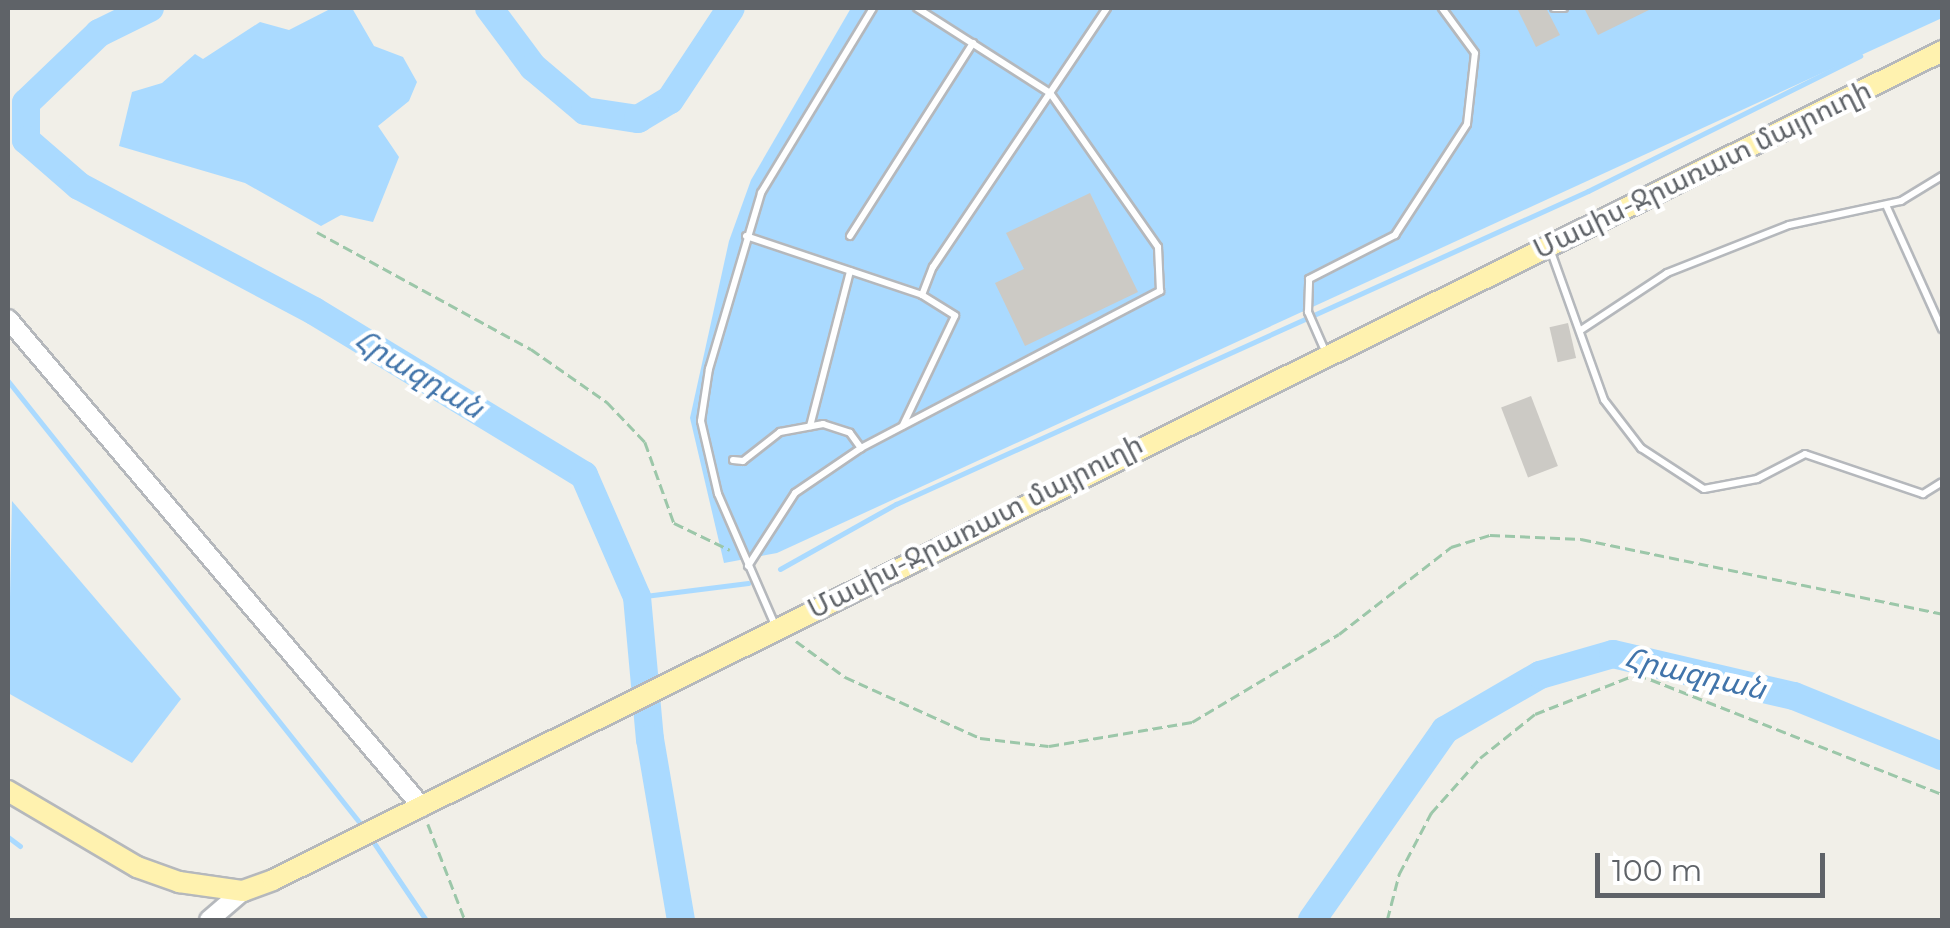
<!DOCTYPE html>
<html>
<head>
<meta charset="utf-8">
<style>
  body { margin:0 }
  #map { position:relative; width:1950px; height:928px; overflow:hidden; background:#f1efe8; font-family:Montserrat,"Noto Sans Armenian",sans-serif }
  div>[style] { position:absolute }
  .water>* { inset:0; background:#aadaff }
  .stream>* { height:5px; margin:-2.5px; padding:0 2.5px; transform-origin:2.5px; border-radius:2.5px; background:#aadaff }
  .river>* { height:28px; margin:-14px; padding:0 14px; transform-origin:14px; border-radius:14px; background:#aadaff }
  .building>* { inset:0; background:#cccac5; transform-origin:0 0 }
  .path>* { height:2.5px; margin-top:-1.25px; transform-origin:0; background:repeating-linear-gradient(90deg,#9cc7a9 0 10px,transparent 0 15px) }
  .roads { filter:drop-shadow(2px 0 #b5b8bc) drop-shadow(-2px 0 #b5b8bc) drop-shadow(0 2px #b5b8bc) drop-shadow(0 -2px #b5b8bc) }
  .lane>* { height:6px; margin:-3px; padding:0 3px; transform-origin:3px; border-radius:3px; background:#fff }
  .secondary>* { height:18px; margin:-9px; padding:0 9px; transform-origin:9px; border-radius:9px; background:#fff }
  .primary>* { height:20px; margin:-10px; padding:0 10px; transform-origin:10px; border-radius:10px; background:#fff2af }
  span { translate:-50% -50%; white-space:nowrap; text-align:center; line-height:1.15; -webkit-text-stroke:8px #fff; paint-order:stroke }
  .street-label { font-size:28px; color:#5f6368 }
  .water-label { font-size:30px; color:#4174aa; font-style:italic }
  .frame { position:absolute; inset:0; border:10px solid #5f6368; pointer-events:none }
  .scale { position:absolute; left:1595px; top:853px; width:230px; height:45px; box-sizing:border-box; border:5px solid #5f6368; border-top:0; padding-left:12px; font-size:30px; line-height:35px; white-space:nowrap; color:#5f6368; -webkit-text-stroke:8px #fff; paint-order:stroke }
</style>
</head>
<body>
<div id="map">
  <div class="water">
    <div style="clip-path:polygon(332px 8px,352px 8px,374px 46px,403px 57px,417px 82px,409px 101px,378px 126px,399px 157px,373px 222px,341px 215px,321px 226px,245px 183px,119px 146px,132px 92px,162px 83px,195px 54px,203px 59px,260px 22px,289px 30px)"></div>
    <div style="clip-path:polygon(851px 8px,1942px 8px,1942px 18px,777px 553px,724px 563px,690px 418px,729px 241px,751px 180px)"></div>
    <div style="clip-path:polygon(12px 501px,181px 699px,132px 763px,8px 693px)"></div>
  </div>
  <div class="stream">
    <div style="left:8px;top:381px;width:571px;rotate:51.47deg"></div>
    <div style="left:780px;top:569px;width:133px;rotate:-29.3deg"></div>
    <div style="left:896px;top:504px;width:759px;rotate:-24.34deg"></div>
    <div style="left:1588px;top:191px;width:304px;rotate:-26.4deg"></div>
    <div style="left:637px;top:597px;width:112px;rotate:-7.2deg"></div>
    <div style="left:8px;top:837px;width:15px;rotate:37deg"></div>
    <div style="left:370px;top:837px;width:100px;rotate:56deg"></div>
  </div>
  <div class="river">
    <div style="left:150px;top:8px;width:57px;rotate:153.9deg"></div>
    <div style="left:99px;top:33px;width:101px;rotate:136.2deg"></div>
    <div style="left:26px;top:103px;width:37px;rotate:90deg"></div>
    <div style="left:26px;top:140px;width:70px;rotate:41deg"></div>
    <div style="left:79px;top:186px;width:266px;rotate:28deg"></div>
    <div style="left:314px;top:311px;width:316px;rotate:31.3deg"></div>
    <div style="left:584px;top:475px;width:133px;rotate:66.5deg"></div>
    <div style="left:637px;top:597px;width:143px;rotate:84.8deg"></div>
    <div style="left:650px;top:739px;width:184px;rotate:80.3deg"></div>
    <div style="left:489px;top:8px;width:74px;rotate:53.3deg"></div>
    <div style="left:533px;top:67px;width:68px;rotate:40.2deg"></div>
    <div style="left:585px;top:111px;width:54px;rotate:8.6deg"></div>
    <div style="left:638px;top:119px;width:37px;rotate:-31deg"></div>
    <div style="left:670px;top:100px;width:110px;rotate:-56.5deg"></div>
    <div style="left:1312px;top:920px;width:232px;rotate:-55deg"></div>
    <div style="left:1445px;top:730px;width:110px;rotate:-30.1deg"></div>
    <div style="left:1540px;top:675px;width:76px;rotate:-16deg"></div>
    <div style="left:1613px;top:654px;width:186px;rotate:13.1deg"></div>
    <div style="left:1794px;top:696px;width:160px;rotate:22.1deg"></div>
  </div>
  <div class="building">
    <div style="clip-path:polygon(1517px 8px,1546px 8px,1560px 35px,1536px 47px)"></div>
    <div style="clip-path:polygon(1584px 8px,1653px 8px,1598px 35px)"></div>
    <div style="clip-path:polygon(1090px 193px,1138px 292px,1025px 346px,995px 283px,1024px 269px,1006px 233px)"></div>
    <div style="left:1568px;top:323px;width:36px;height:19px;rotate:77deg"></div>
    <div style="left:1531px;top:396px;width:75px;height:32px;rotate:69deg"></div>
  </div>
  <div class="path">
    <div style="left:317px;top:232px;width:244px;rotate:28.7deg"></div>
    <div style="left:531px;top:349px;width:93px;rotate:34.9deg"></div>
    <div style="left:607px;top:402px;width:55px;rotate:46.5deg"></div>
    <div style="left:645px;top:442px;width:86px;rotate:70.3deg"></div>
    <div style="left:674px;top:523px;width:62px;rotate:25.7deg"></div>
    <div style="left:796px;top:641px;width:61px;rotate:36.3deg"></div>
    <div style="left:845px;top:677px;width:148px;rotate:24.3deg"></div>
    <div style="left:980px;top:738px;width:69px;rotate:6.6deg"></div>
    <div style="left:1049px;top:746px;width:145px;rotate:-9.5deg"></div>
    <div style="left:1192px;top:722px;width:171px;rotate:-30.9deg"></div>
    <div style="left:1339px;top:634px;width:142px;rotate:-37.8deg"></div>
    <div style="left:1451px;top:547px;width:41px;rotate:-17.1deg"></div>
    <div style="left:1490px;top:535px;width:91px;rotate:2.5deg"></div>
    <div style="left:1581px;top:539px;width:369px;rotate:11.7deg"></div>
    <div style="left:428px;top:824px;width:103px;rotate:68.9deg"></div>
    <div style="left:1387px;top:920px;width:48px;rotate:-75.4deg"></div>
    <div style="left:1399px;top:874px;width:69px;rotate:-62.3deg"></div>
    <div style="left:1431px;top:813px;width:74px;rotate:-48.3deg"></div>
    <div style="left:1480px;top:758px;width:70px;rotate:-38.7deg"></div>
    <div style="left:1535px;top:714px;width:110px;rotate:-21.4deg"></div>
    <div style="left:1637px;top:674px;width:328px;rotate:21.5deg"></div>
  </div>
  <div class="roads">
    <div class="lane">
      <div style="left:1554px;top:8px;width:10px"></div>
      <div style="left:1886px;top:205px;width:136px;rotate:65.7deg"></div>
      <div style="left:746px;top:236px;width:186px;rotate:18.5deg"></div>
      <div style="left:922px;top:295px;width:39px;rotate:32deg"></div>
      <div style="left:955px;top:316px;width:121px;rotate:115.5deg"></div>
      <div style="left:850px;top:236px;width:229px;rotate:-57.5deg"></div>
      <div style="left:1550px;top:249px;width:160px;rotate:70.3deg"></div>
      <div style="left:1604px;top:400px;width:61px;rotate:52.4deg"></div>
      <div style="left:1641px;top:448px;width:75px;rotate:33.1deg"></div>
      <div style="left:1704px;top:489px;width:54px;rotate:-10.7deg"></div>
      <div style="left:1757px;top:479px;width:54px;rotate:-27.5deg"></div>
      <div style="left:1805px;top:454px;width:125px;rotate:18.7deg"></div>
      <div style="left:1923px;top:494px;width:22px;rotate:-32deg"></div>
      <div style="left:922px;top:295px;width:30px;rotate:-69deg"></div>
      <div style="left:933px;top:267px;width:312px;rotate:-56.1deg"></div>
      <div style="left:1581px;top:330px;width:103px;rotate:-33.5deg"></div>
      <div style="left:1667px;top:273px;width:131px;rotate:-21.5deg"></div>
      <div style="left:1789px;top:225px;width:115px;rotate:-12.1deg"></div>
      <div style="left:1901px;top:201px;width:48px;rotate:-31.4deg"></div>
      <div style="left:1326px;top:353px;width:45px;rotate:-113.7deg"></div>
      <div style="left:1308px;top:312px;width:33px;rotate:-88deg"></div>
      <div style="left:1309px;top:279px;width:97px;rotate:-27.1deg"></div>
      <div style="left:1395px;top:235px;width:132px;rotate:-57deg"></div>
      <div style="left:1467px;top:124px;width:71px;rotate:-83.6deg"></div>
      <div style="left:1475px;top:53px;width:56px;rotate:-126.3deg"></div>
      <div style="left:810px;top:426px;width:160px;rotate:-75.5deg"></div>
      <div style="left:733px;top:460px;width:10px;rotate:6deg"></div>
      <div style="left:743px;top:461px;width:47px;rotate:-38.1deg"></div>
      <div style="left:780px;top:432px;width:44px;rotate:-10.5deg"></div>
      <div style="left:823px;top:424px;width:28px;rotate:18deg"></div>
      <div style="left:850px;top:433px;width:19px;rotate:54deg"></div>
      <div style="left:748px;top:566px;width:87px;rotate:-57.2deg"></div>
      <div style="left:795px;top:493px;width:80px;rotate:-34.3deg"></div>
      <div style="left:861px;top:448px;width:338px;rotate:-27.7deg"></div>
      <div style="left:1160px;top:291px;width:44px;rotate:-92.6deg"></div>
      <div style="left:1158px;top:247px;width:188px;rotate:-125deg"></div>
      <div style="left:1050px;top:93px;width:158px;rotate:-147.4deg"></div>
      <div style="left:775px;top:625px;width:143px;rotate:-113.5deg"></div>
      <div style="left:718px;top:494px;width:75px;rotate:-103.1deg"></div>
      <div style="left:701px;top:421px;width:53px;rotate:-81.3deg"></div>
      <div style="left:709px;top:369px;width:184px;rotate:-73.5deg"></div>
      <div style="left:761px;top:193px;width:216px;rotate:-58.8deg"></div>
    </div>
    <div class="secondary">
      <div style="left:8px;top:319px;width:640px;rotate:49.69deg"></div>
      <div style="left:209px;top:920px;width:45px;rotate:-40.5deg"></div>
    </div>
    <div class="primary">
      <div style="left:8px;top:791px;width:150px;rotate:30.5deg"></div>
      <div style="left:137px;top:867px;width:45px;rotate:19.7deg"></div>
      <div style="left:179px;top:882px;width:65px;rotate:8deg"></div>
      <div style="left:243px;top:891px;width:32px;rotate:-20deg"></div>
      <div style="left:273px;top:880px;width:1864px;rotate:-26.41deg"></div>
    </div>
  </div>
  <div class="street-label">
    <span style="left:1702px;top:169px;rotate:-26deg">Մասիս-Ջրառատ մայրուղի</span>
    <span style="left:975px;top:526px;rotate:-27deg">Մասիս-Ջրառատ մայրուղի</span>
  </div>
  <div class="water-label">
    <span style="left:419px;top:374px;rotate:31deg">Հրազդան</span>
    <span style="left:1695px;top:674px;rotate:13deg">Հրազդան</span>
  </div>
  <div class="frame"></div>
  <div class="scale">100 m</div>
</div>
</body>
</html>
